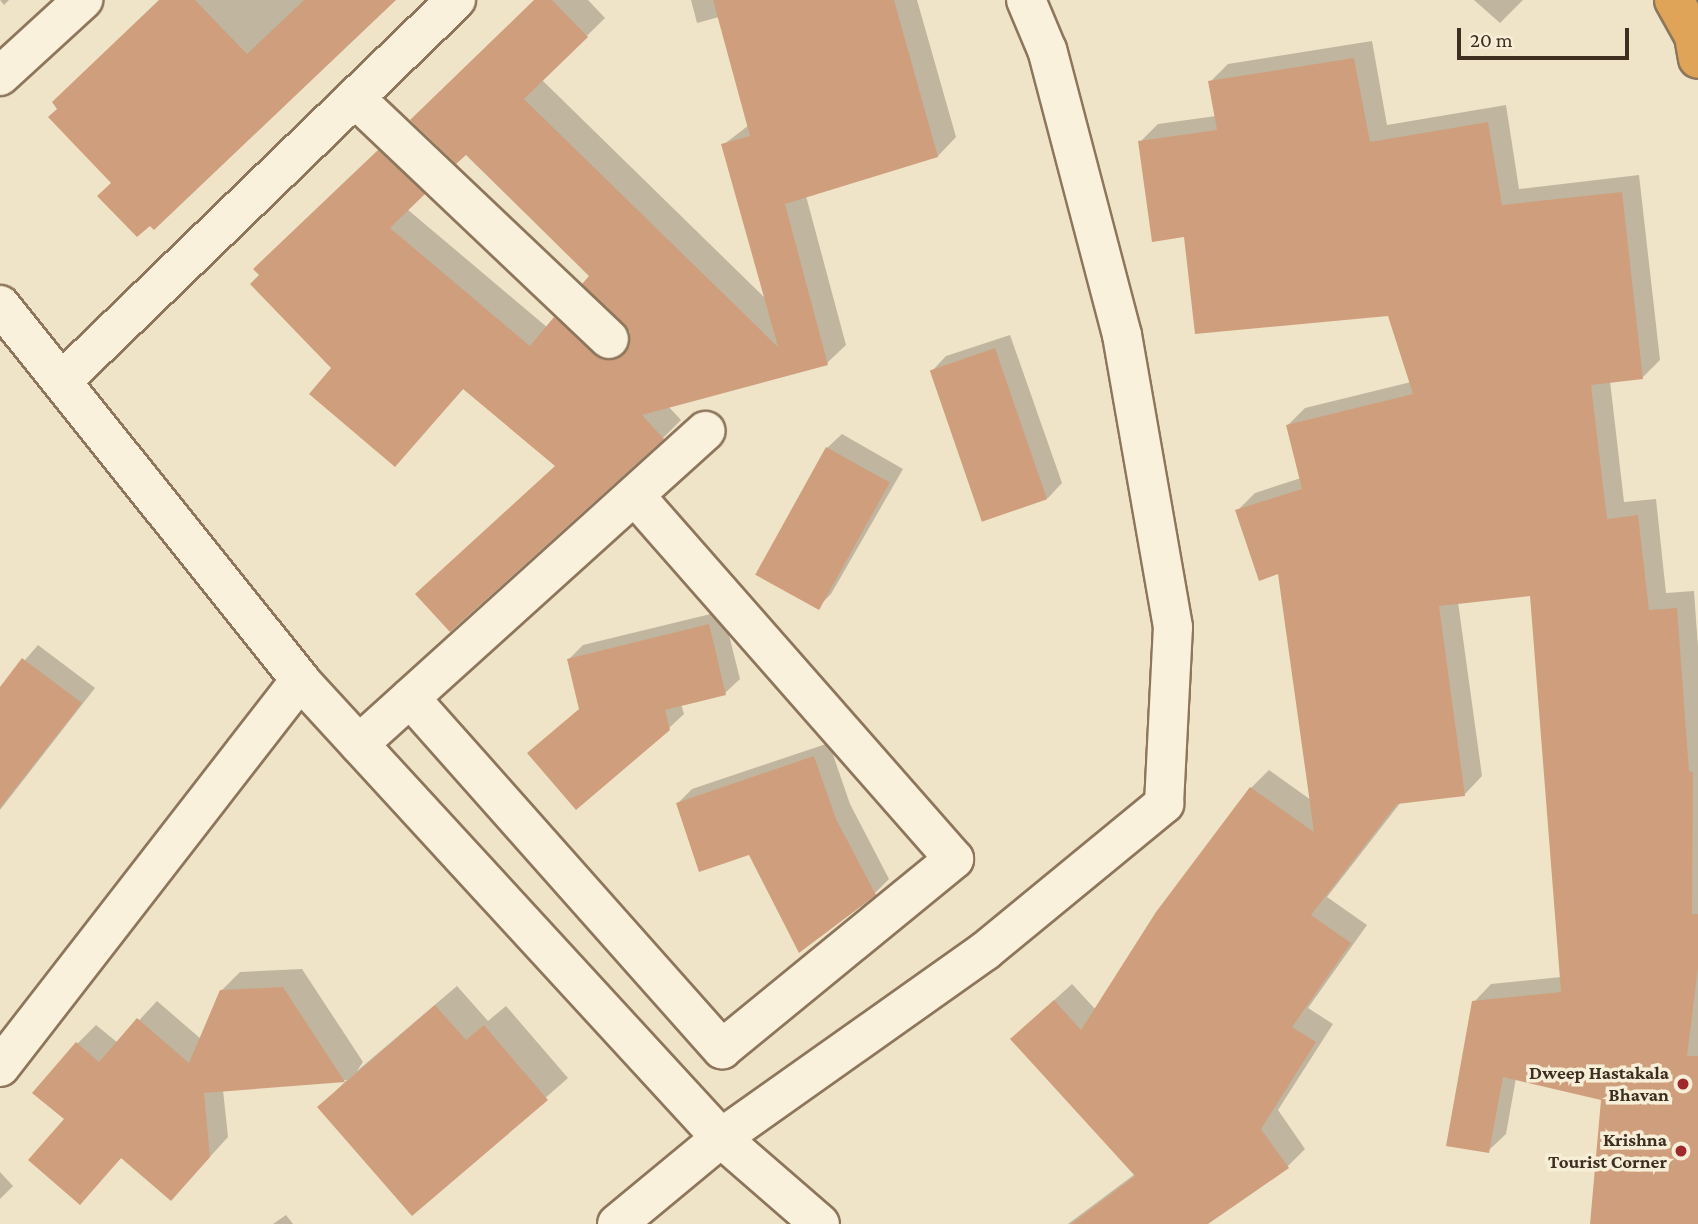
<!DOCTYPE html>
<html>
<head>
<meta charset="utf-8">
<style>
  body { margin:0 }
  #map { position:relative; width:1698px; height:1224px; overflow:hidden; background:#f0e4c8; font-family:"Crimson Pro",serif }
  div>[style] { position:absolute }
  .shadow>* { inset:0; background:#0003 }
  .building>* { inset:0; background:#cf9f7d; transform-origin:0 0 }
  .roads { filter:drop-shadow(2px 0 #8d765c) drop-shadow(-2px 0 #8d765c) drop-shadow(0 2px #8d765c) drop-shadow(0 -2px #8d765c) }
  .minor>* { height:38px; margin:-19px; padding:0 19px; transform-origin:19px; border-radius:19px; background:#faf1dc }
  .highway>* { height:38px; margin:-19px; padding:0 19px; transform-origin:19px; border-radius:19px; background:#e0a458 }
  .dots>* { width:19px; height:19px; translate:-50% -50%; box-sizing:border-box; border:4px solid #f7eed8; border-radius:50% }
  span { translate:-50% -50%; white-space:nowrap; text-align:center; line-height:1.15; -webkit-text-stroke:7px #f7eed8; paint-order:stroke }
  .poi-label { font-size:19px; color:#3d2e20; font-weight:700 }
  .right { translate:-100% -50%; text-align:right }
  .scale { position:absolute; left:1457px; top:28px; width:172px; height:32px; box-sizing:border-box; border:4px solid #3d2e20; border-top:0; padding-left:9px; font-size:21px; line-height:24px; white-space:nowrap; color:#3d2e20; -webkit-text-stroke:5px #f7eed8; paint-order:stroke }
</style>
</head>
<body>
<div id="map">
  <div class="shadow">
    <div style="clip-path:polygon(0 0,9px 0,4px 5px)"></div>
    <div style="clip-path:polygon(159px 0,393px 0,113px 183px)"></div>
    <div style="clip-path:polygon(536px 0,588px 0,605px 18px,542px 80px,767px 300px,723px 145px,749px 125px,719px 17px,697px 23px,691px 0,917px 0,956px 137px,938px 156px,806px 196px,846px 345px,827px 363px,668px 406px,681px 420px,663px 438px,557px 465px,464px 388px,395px 465px,333px 368px,261px 275px,273px 251px,397px 133px,442px 175px,407px 209px,548px 328px,574px 300px,622px 343px,629px 341px,632px 332px,591px 276px,466px 153px)"></div>
    <div style="clip-path:polygon(1474px 0,1523px 0,1500px 23px)"></div>
    <div style="clip-path:polygon(1372px 41px,1387px 125px,1506px 105px,1519px 189px,1639px 175px,1660px 360px,1642px 378px,1610px 381px,1624px 502px,1656px 499px,1666px 593px,1694px 591px,1698px 647px,1698px 1224px,1592px 1224px,1603px 1098px,1516px 1078px,1506px 1134px,1488px 1151px,1474px 1002px,1491px 984px,1561px 977px,1532px 594px,1458px 602px,1482px 776px,1465px 794px,1401px 802px,1327px 897px,1367px 925px,1308px 1008px,1333px 1024px,1278px 1110px,1305px 1149px,1288px 1166px,1205px 1224px,1068px 1224px,1135px 1174px,1030px 1022px,1072px 984px,1096px 1010px,1251px 788px,1269px 770px,1311px 800px,1279px 572px,1237px 511px,1255px 493px,1301px 478px,1288px 425px,1305px 408px,1411px 382px,1390px 314px,1186px 235px,1140px 142px,1158px 124px,1216px 116px,1210px 82px,1228px 64px)"></div>
    <div style="clip-path:polygon(1010px 335px,1062px 483px,1048px 498px,984px 520px,932px 371px,946px 356px)"></div>
    <div style="clip-path:polygon(842px 434px,903px 469px,831px 594px,817px 608px,827px 448px)"></div>
    <div style="clip-path:polygon(723px 611px,740px 679px,725px 693px,681px 704px,684px 714px,669px 728px,581px 708px,569px 659px,583px 645px)"></div>
    <div style="clip-path:polygon(38px 645px,95px 688px,0 810px,0 689px)"></div>
    <div style="clip-path:polygon(829px 743px,850px 804px,889px 879px,875px 893px,750px 852px,678px 803px,692px 789px)"></div>
    <div style="clip-path:polygon(302px 969px,363px 1062px,357px 1071px,457px 986px,488px 1021px,506px 1006px,568px 1078px,413px 1214px,319px 1107px,347px 1080px,223px 1090px,228px 1137px,189px 1180px,122px 1157px,80px 1202px,67px 1119px,34px 1092px,78px 1043px,96px 1025px,118px 1043px,157px 1001px,201px 1039px,221px 991px,240px 972px)"></div>
    <div style="clip-path:polygon(0 1172px,13px 1186px,0 1199px)"></div>
    <div style="clip-path:polygon(286px 1215px,293px 1224px,273px 1224px)"></div>
  </div>
  <div class="building">
    <div style="clip-path:polygon(159px 0,195px 0,247px 54px,304px 0,396px 0,154px 230px,150px 226px,137px 237px,97px 196px,111px 183px,48px 117px,57px 109px,52px 102px)"></div>
    <div style="clip-path:polygon(534px 0,552px 0,588px 37px,524px 99px,778px 347px,721px 144px,750px 136px,713px 0,894px 0,938px 157px,785px 204px,828px 365px,642px 415px,664px 439px,450px 632px,415px 594px,555px 466px,463px 389px,395px 467px,309px 394px,331px 368px,250px 284px,259px 275px,253px 269px,378px 150px,425px 194px,390px 228px,530px 346px,554px 317px,603px 360px,624px 354px,630px 332px,582px 284px,589px 276px,466px 155px,456px 164px,410px 120px)"></div>
    <div style="clip-path:polygon(1354px 58px,1370px 142px,1488px 122px,1502px 205px,1622px 192px,1643px 379px,1591px 385px,1607px 519px,1638px 515px,1649px 610px,1677px 608px,1689px 771px,1693px 772px,1692px 914px,1698px 914px,1698px 968px,1687px 1056px,1698px 1056px,1698px 1224px,1590px 1224px,1601px 1100px,1503px 1077px,1489px 1153px,1446px 1146px,1472px 1001px,1561px 992px,1530px 596px,1439px 606px,1465px 796px,1397px 804px,1311px 915px,1351px 943px,1292px 1027px,1316px 1042px,1261px 1129px,1289px 1168px,1208px 1224px,1071px 1224px,1135px 1176px,1010px 1039px,1054px 1000px,1081px 1030px,1156px 912px,1250px 787px,1314px 832px,1278px 574px,1259px 581px,1235px 510px,1302px 489px,1286px 425px,1413px 394px,1388px 316px,1195px 334px,1184px 237px,1152px 242px,1138px 141px,1217px 130px,1208px 81px)"></div>
    <div style="left:995px;top:348px;width:160px;height:69px;rotate:71deg"></div>
    <div style="left:826px;top:447px;width:73px;height:146px;rotate:29deg"></div>
    <div style="clip-path:polygon(709px 624px,726px 695px,665px 710px,670px 730px,576px 810px,527px 753px,579px 709px,567px 659px)"></div>
    <div style="clip-path:polygon(22px 658px,82px 703px,0 808px,0 687px)"></div>
    <div style="clip-path:polygon(814px 756px,836px 819px,876px 895px,799px 953px,749px 855px,699px 872px,676px 803px)"></div>
    <div style="clip-path:polygon(283px 987px,345px 1082px,204px 1093px,210px 1157px,171px 1201px,121px 1158px,80px 1205px,28px 1160px,64px 1119px,32px 1093px,76px 1042px,99px 1062px,137px 1018px,189px 1063px,220px 990px)"></div>
    <div style="clip-path:polygon(435px 1005px,466px 1040px,484px 1025px,548px 1100px,412px 1216px,317px 1107px)"></div>
  </div>
  <div class="roads">
    <div class="minor">
      <div style="left:0;top:76px;width:113px;rotate:-42.5deg"></div>
      <div style="left:355px;top:98px;width:350px;rotate:43.5deg"></div>
      <div style="left:0;top:305px;width:480px;rotate:51.3deg"></div>
      <div style="left:300px;top:680px;width:622px;rotate:47.41deg"></div>
      <div style="left:721px;top:1138px;width:131px;rotate:41deg"></div>
      <div style="left:62px;top:381px;width:548px;rotate:-44.04deg"></div>
      <div style="left:410px;top:698px;width:470px;rotate:48.4deg"></div>
      <div style="left:722px;top:1049px;width:300px;rotate:-39.3deg"></div>
      <div style="left:954px;top:859px;width:483px;rotate:-131.3deg"></div>
      <div style="left:359px;top:744px;width:467px;rotate:-42.1deg"></div>
      <div style="left:0;top:1067px;width:490px;rotate:-52.2deg"></div>
      <div style="left:617px;top:1224px;width:135px;rotate:-39.6deg"></div>
      <div style="left:721px;top:1138px;width:324px;rotate:-35.3deg"></div>
      <div style="left:985px;top:951px;width:232px;rotate:-39.4deg"></div>
      <div style="left:1164px;top:804px;width:177px;rotate:-87.1deg"></div>
      <div style="left:1173px;top:627px;width:296px;rotate:-99.9deg"></div>
      <div style="left:1122px;top:335px;width:295px;rotate:-104.7deg"></div>
      <div style="left:1047px;top:50px;width:54px;rotate:-112.8deg"></div>
    </div>
    <div class="highway">
      <div style="left:1674px;top:0;width:41px;rotate:60.9deg"></div>
      <div style="left:1694px;top:36px;width:23px;rotate:80deg"></div>
    </div>
  </div>
  <div class="dots">
    <div style="left:1683px;top:1084px;background:#9e2a2b"></div>
    <div style="left:1681px;top:1151px;background:#9e2a2b"></div>
  </div>
  <div class="poi-label">
    <span class="right" style="left:1669px;top:1084px">Dweep Hastakala<br>Bhavan</span>
    <span class="right" style="left:1667px;top:1151px">Krishna<br>Tourist Corner</span>
  </div>
  <div class="scale">20 m</div>
</div>
</body>
</html>
